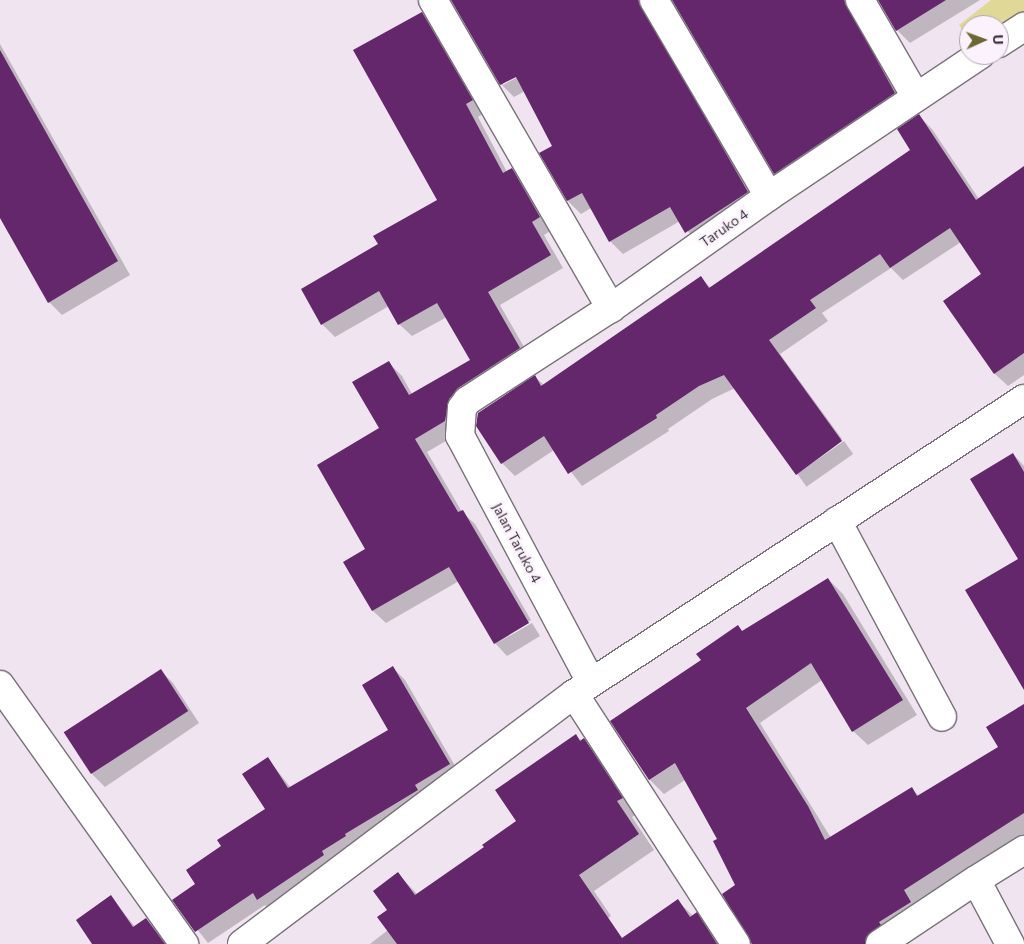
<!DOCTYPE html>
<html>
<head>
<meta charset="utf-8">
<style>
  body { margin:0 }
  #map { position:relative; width:1024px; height:944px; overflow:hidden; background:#efe4f0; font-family:Commissioner,sans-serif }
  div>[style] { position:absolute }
  .green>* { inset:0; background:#dfd896 }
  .shadow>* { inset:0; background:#0003; transform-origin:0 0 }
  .building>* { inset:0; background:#64276b; transform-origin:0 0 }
  .roads { filter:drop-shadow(1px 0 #7a717b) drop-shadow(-1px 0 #7a717b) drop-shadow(0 1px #7a717b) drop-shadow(0 -1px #7a717b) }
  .minor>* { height:28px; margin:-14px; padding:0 14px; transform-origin:14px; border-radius:14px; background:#fff }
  span { translate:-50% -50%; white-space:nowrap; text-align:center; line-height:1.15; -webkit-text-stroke:5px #fcf2fd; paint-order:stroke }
  .street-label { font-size:14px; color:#373337 }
  .north { position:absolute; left:959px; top:15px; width:50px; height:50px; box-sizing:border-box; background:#fcf2fd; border:1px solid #ada6ae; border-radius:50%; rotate:88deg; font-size:14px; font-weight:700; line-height:20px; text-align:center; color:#373337 }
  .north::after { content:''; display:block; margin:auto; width:18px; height:22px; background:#6d6734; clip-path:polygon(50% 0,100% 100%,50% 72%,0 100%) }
</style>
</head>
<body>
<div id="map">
  <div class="green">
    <div style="clip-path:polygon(991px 0,1024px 0,1024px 14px,999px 33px,999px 25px,969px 25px,969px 40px,959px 25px)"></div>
  </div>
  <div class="shadow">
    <div style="clip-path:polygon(evenodd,452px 0,658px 0,760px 205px,699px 245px,680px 221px,623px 254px,610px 241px,591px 208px,581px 214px,568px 201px,541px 153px,554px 146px,525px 91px,514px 97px,501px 84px,452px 0,522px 75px,503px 85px,503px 82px,522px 75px)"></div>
    <div style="clip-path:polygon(674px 0,864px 0,907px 106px,788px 186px,775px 173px)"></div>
    <div style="clip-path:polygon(879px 0,980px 0,910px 43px,897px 30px)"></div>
    <div style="clip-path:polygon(422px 14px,434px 26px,484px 113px,478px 117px,507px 172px,512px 169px,524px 182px,552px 230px,544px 235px,563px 268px,500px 305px,532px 361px,471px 401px,458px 434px,427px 452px,462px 512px,475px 524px,531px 620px,497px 643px,532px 623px,540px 636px,507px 656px,495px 643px,459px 581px,386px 623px,373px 611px,345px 563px,367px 550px,389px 363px,402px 376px,412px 394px,472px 360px,447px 317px,412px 336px,399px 324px,389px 306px,335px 337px,322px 324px,380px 245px,438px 200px)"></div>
    <div style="clip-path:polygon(0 44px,130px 275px,62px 315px,49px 302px,0 217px)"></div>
    <div style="clip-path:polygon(919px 116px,932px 129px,979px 199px,1024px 167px,1024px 375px,1008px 386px,995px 374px,945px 301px,982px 274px,961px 242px,903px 280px,891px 268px,822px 313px,828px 321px,780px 354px,842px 439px,797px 474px,735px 388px,712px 399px,668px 429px,669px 431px,582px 486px,554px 450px,515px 476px,502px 463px,535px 377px,544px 385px,701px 278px,711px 288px,912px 151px)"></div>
    <div style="left:844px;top:441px;width:16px;height:57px;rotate:55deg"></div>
    <div style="clip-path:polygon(1013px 454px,1024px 466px,1024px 688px,1020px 560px)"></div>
    <div style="clip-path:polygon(828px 579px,843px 594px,917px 715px,868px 745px,853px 731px,822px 680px,760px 723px,831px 838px,912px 789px,919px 796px,999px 748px,1024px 706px,1024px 836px,967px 870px,890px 944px,751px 944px,737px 885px,718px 839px,685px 780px,664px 794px,650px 780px,612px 721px,702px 661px,738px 627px,743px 632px)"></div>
    <div style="clip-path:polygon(393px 668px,405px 680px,461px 776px,270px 911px,265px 905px,208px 943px,174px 900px,196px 884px,223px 846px,267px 809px,268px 759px,291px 788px,390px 730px)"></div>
    <div style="clip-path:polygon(161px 671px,173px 683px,199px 723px,105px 787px,93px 775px,66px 735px)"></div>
    <div style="clip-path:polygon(576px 736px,599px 755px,637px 814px,632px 817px,654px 850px,594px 891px,611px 916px,569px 944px,370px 944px,388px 930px,389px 910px,398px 874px,417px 894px,486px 847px,518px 822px)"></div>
    <div style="clip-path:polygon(111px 897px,135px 927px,146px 919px,167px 944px,94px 944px)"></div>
    <div style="clip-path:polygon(678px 901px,693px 916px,696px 914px,722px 944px,615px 944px)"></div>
  </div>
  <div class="building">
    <div style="clip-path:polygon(451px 0,638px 0,748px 192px,685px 233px,670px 207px,609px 242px,582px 193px,567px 201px,539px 153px,552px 146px,516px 77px,500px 85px)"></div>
    <div style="clip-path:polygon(672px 0,844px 0,895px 93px,774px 174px)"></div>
    <div style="clip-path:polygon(878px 0,946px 0,896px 31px)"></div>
    <div style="clip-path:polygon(422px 12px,473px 100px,466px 104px,503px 173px,512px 168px,540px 217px,532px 222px,551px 255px,488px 292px,520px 348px,458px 388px,449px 399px,445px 421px,415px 439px,458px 512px,463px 510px,529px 623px,494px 644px,449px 567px,372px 611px,343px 562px,365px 549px,317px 465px,379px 428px,352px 382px,389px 361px,409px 395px,470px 360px,437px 303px,398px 325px,379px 291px,321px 325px,301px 289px,378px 244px,373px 236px,437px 200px,353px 50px)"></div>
    <div style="clip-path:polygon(0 50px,118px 261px,48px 303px,0 218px)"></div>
    <div style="clip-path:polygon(919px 114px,976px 200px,1024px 166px,1024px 353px,994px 374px,943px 301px,981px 274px,950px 228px,890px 268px,880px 254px,810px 300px,816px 308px,769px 340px,842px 441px,796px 475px,724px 375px,699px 386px,656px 415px,657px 418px,568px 474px,544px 436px,501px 464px,476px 426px,478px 413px,535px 375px,541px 386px,701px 276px,709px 288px,910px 150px,897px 129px)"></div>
    <div style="clip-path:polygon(1013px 453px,1024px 472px,1024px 690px,965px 590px,1018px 559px,970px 479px)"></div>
    <div style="clip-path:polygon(828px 578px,903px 700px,852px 732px,811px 663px,746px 708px,808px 806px,825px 840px,912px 787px,917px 796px,998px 747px,986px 727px,1024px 704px,1024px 813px,904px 890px,911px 902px,879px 922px,881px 925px,866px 937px,865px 944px,752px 944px,722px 894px,735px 885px,713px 841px,717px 839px,675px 763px,649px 780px,610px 721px,701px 660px,696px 654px,738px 625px,742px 631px)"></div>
    <div style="clip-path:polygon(393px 666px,450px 764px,415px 785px,418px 790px,345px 834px,346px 836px,322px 851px,324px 855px,257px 900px,253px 893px,195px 932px,172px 900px,195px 884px,186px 870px,221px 846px,217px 840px,265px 809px,242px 774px,268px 757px,288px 788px,388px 730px,362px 685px)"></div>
    <div style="left:161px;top:669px;width:50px;height:116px;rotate:57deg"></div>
    <div style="clip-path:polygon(576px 734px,580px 741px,584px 738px,623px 798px,617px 801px,639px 834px,579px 875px,622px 938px,678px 899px,690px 917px,697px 912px,717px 944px,397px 944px,377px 917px,387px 910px,373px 891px,398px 872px,415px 895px,484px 847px,482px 845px,516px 821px,495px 790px)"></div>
    <div style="clip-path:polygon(111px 895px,133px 927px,146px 918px,165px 944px,92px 944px,76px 920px)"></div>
  </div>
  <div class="roads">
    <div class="minor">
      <div style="left:433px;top:0;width:356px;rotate:60deg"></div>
      <div style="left:654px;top:0;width:227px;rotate:59.6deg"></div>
      <div style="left:860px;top:0;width:112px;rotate:60deg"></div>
      <div style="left:999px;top:43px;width:30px;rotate:-33deg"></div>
      <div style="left:837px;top:521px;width:222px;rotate:61.8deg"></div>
      <div style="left:591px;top:682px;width:279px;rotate:-118deg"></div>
      <div style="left:460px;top:436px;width:28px;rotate:-86deg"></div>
      <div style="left:462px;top:408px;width:9px;rotate:-54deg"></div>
      <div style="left:467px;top:401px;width:171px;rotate:-32.9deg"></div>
      <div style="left:611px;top:308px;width:194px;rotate:-35.3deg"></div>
      <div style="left:769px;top:196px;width:254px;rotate:-33.8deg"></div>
      <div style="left:0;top:685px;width:318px;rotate:54.6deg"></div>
      <div style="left:574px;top:694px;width:298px;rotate:57.1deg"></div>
      <div style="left:242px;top:944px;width:416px;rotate:-37deg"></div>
      <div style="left:574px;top:694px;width:538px;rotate:-33.25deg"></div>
      <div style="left:880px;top:944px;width:115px;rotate:-33.7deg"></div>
      <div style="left:1010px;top:944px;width:72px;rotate:-118deg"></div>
      <div style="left:976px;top:880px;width:57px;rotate:-32deg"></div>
    </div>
  </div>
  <div class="street-label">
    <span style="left:724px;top:228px;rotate:-35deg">Taruko 4</span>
    <span style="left:517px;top:543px;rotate:62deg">Jalan Taruko 4</span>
  </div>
  <div class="north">U</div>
</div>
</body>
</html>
